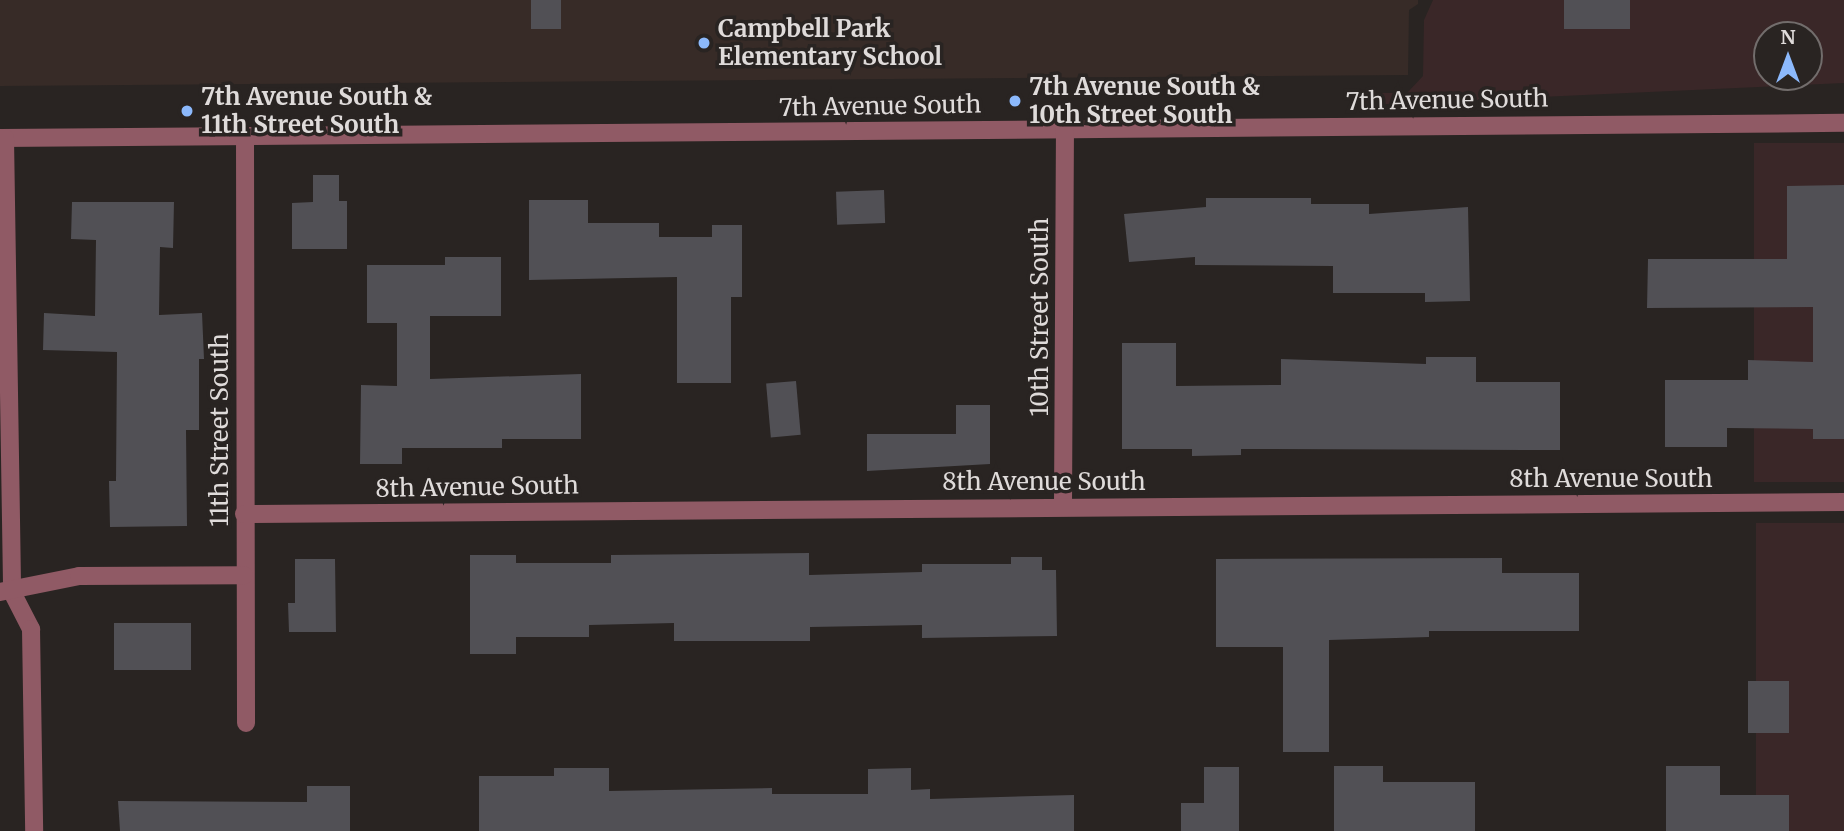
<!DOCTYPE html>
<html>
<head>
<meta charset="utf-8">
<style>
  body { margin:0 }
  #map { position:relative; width:1844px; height:831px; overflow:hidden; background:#292422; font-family:Merriweather,serif }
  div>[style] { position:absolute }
  .commercial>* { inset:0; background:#3a2728; transform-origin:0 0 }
  .built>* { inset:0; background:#372b27 }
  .building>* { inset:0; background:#515055; transform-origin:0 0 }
  .minor>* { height:18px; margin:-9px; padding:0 9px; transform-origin:9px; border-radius:9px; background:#905a65 }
  .dots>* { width:19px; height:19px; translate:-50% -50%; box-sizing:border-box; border:4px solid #292422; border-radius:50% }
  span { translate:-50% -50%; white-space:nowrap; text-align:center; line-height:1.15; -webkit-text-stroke:7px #292422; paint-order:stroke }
  .poi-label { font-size:24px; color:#dfdbda; font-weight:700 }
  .left { translate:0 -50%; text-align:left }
  .street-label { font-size:24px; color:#dfdbda }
  .north { position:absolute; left:1753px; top:21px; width:70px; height:70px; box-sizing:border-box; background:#292422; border:2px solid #726d6c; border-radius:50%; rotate:0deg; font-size:19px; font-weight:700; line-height:28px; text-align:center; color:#dfdbda }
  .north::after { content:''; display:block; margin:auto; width:24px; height:32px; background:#8cb9fc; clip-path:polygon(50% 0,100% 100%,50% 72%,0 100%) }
</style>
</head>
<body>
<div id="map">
  <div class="commercial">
    <div style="clip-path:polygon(evenodd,1433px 0,1844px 0,1844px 83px,1366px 105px,1366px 93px,1407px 93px,1423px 76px,1424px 20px,1433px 0,1767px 35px,1809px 35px,1809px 77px,1767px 77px,1767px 35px)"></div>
    <div style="left:1754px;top:143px;width:90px;height:339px"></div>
    <div style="left:1756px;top:523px;width:88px;height:308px"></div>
  </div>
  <div class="built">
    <div style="clip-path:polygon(0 0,1418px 0,1418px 4px,1409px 10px,1408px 75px,0 86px)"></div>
  </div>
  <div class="building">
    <div style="left:531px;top:0;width:30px;height:29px"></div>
    <div style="left:1564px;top:0;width:66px;height:29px"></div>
    <div style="clip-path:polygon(313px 175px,339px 175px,339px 201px,347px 201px,347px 249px,292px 249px,292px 203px,313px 202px)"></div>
    <div style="clip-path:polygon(1844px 185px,1844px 439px,1813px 439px,1813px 429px,1727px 428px,1727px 447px,1665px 447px,1665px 380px,1748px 380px,1748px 360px,1813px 362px,1813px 307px,1647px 308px,1648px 259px,1787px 259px,1787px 186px)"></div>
    <div style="left:884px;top:190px;width:33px;height:48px;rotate:88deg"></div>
    <div style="clip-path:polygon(1206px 198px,1311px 198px,1311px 204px,1369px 204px,1369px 214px,1468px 207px,1470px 301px,1425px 302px,1425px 293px,1333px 293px,1333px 266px,1195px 265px,1195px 257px,1129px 262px,1124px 214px,1206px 207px)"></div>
    <div style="clip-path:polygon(529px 200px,588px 200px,588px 223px,659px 223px,659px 237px,712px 237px,712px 225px,742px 225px,742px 297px,731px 297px,731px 383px,677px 383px,677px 277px,529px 280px)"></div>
    <div style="clip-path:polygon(72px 202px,174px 202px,173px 248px,160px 247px,159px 315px,202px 313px,204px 359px,199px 359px,199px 430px,186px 430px,187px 526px,110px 527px,109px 481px,116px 481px,117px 352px,43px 350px,44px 313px,95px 316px,96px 240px,71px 239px)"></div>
    <div style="clip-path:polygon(445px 257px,501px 257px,501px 316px,430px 316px,430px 379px,581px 374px,581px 439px,502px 439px,502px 448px,402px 448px,402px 464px,360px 464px,361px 385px,397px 386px,397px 323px,367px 323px,367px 265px,445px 265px)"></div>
    <div style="clip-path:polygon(1122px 343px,1176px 343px,1176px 386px,1281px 385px,1281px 359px,1426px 364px,1426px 357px,1476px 357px,1476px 382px,1560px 382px,1560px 450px,1241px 449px,1241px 455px,1192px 456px,1192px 449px,1122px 449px)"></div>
    <div style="left:796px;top:381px;width:54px;height:30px;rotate:85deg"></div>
    <div style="clip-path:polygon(956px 405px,990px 405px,990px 464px,867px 471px,867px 434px,956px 434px)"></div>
    <div style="clip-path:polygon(809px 553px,809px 575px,922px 572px,922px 564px,1011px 564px,1011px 557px,1042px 557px,1042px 570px,1056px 570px,1057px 636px,922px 638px,922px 625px,810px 627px,810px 641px,674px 641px,674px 623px,589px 625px,589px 637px,516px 637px,516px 654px,470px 654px,470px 555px,516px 555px,516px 563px,611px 563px,611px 555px)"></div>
    <div style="clip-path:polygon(1502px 558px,1502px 573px,1579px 573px,1579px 631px,1429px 631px,1429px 637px,1329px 640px,1329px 752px,1283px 752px,1283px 647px,1216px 647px,1216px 559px)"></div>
    <div style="clip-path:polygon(295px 559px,335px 559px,336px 632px,289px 632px,288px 603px,295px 603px)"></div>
    <div style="left:114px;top:623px;width:77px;height:47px"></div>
    <div style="left:1748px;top:681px;width:41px;height:52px"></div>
    <div style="clip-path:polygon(1334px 766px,1383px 766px,1383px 782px,1475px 782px,1475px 831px,1334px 831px)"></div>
    <div style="clip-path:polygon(1666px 766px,1720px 766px,1720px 795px,1789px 795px,1789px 831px,1666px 831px)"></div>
    <div style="clip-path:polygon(1204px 767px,1239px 767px,1239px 831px,1181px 831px,1181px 803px,1204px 803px)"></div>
    <div style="clip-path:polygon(554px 768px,609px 768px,609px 791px,772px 788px,772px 794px,868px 794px,868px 769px,911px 768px,911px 790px,930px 789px,930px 799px,1074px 795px,1074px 831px,479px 831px,479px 776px,554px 776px)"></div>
    <div style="clip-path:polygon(307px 786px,350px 786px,350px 831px,120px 831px,118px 801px,307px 802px)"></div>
  </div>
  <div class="minor">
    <div style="left:0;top:138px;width:1844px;rotate:-0.47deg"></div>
    <div style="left:5px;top:138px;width:454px;rotate:89.1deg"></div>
    <div style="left:12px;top:592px;width:42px;rotate:62.8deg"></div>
    <div style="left:31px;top:629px;width:202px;rotate:89.1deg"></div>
    <div style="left:245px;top:138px;width:585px;rotate:89.9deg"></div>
    <div style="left:1063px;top:506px;width:378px;rotate:-89.7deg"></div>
    <div style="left:244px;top:514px;width:1600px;rotate:-0.43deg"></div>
    <div style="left:0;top:592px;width:81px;rotate:-11.4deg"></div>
    <div style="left:79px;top:576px;width:165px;rotate:-0.3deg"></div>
  </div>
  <div class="dots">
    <div style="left:704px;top:43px;background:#8cb9fc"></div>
    <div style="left:1015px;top:101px;background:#8cb9fc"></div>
    <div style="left:187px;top:111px;background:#8cb9fc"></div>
  </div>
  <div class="poi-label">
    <span class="left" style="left:718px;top:43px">Campbell Park<br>Elementary School</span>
    <span class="left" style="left:1029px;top:101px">7th Avenue South &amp;<br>10th Street South</span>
    <span class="left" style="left:201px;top:111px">7th Avenue South &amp;<br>11th Street South</span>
  </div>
  <div class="street-label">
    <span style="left:1447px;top:100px;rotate:-1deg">7th Avenue South</span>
    <span style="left:880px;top:106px;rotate:-1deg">7th Avenue South</span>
    <span style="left:1040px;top:317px;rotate:-90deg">10th Street South</span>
    <span style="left:220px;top:430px;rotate:-90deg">11th Street South</span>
    <span style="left:1611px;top:479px">8th Avenue South</span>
    <span style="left:1044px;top:482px">8th Avenue South</span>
    <span style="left:477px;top:487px;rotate:-1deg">8th Avenue South</span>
  </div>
  <div class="north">N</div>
</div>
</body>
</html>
